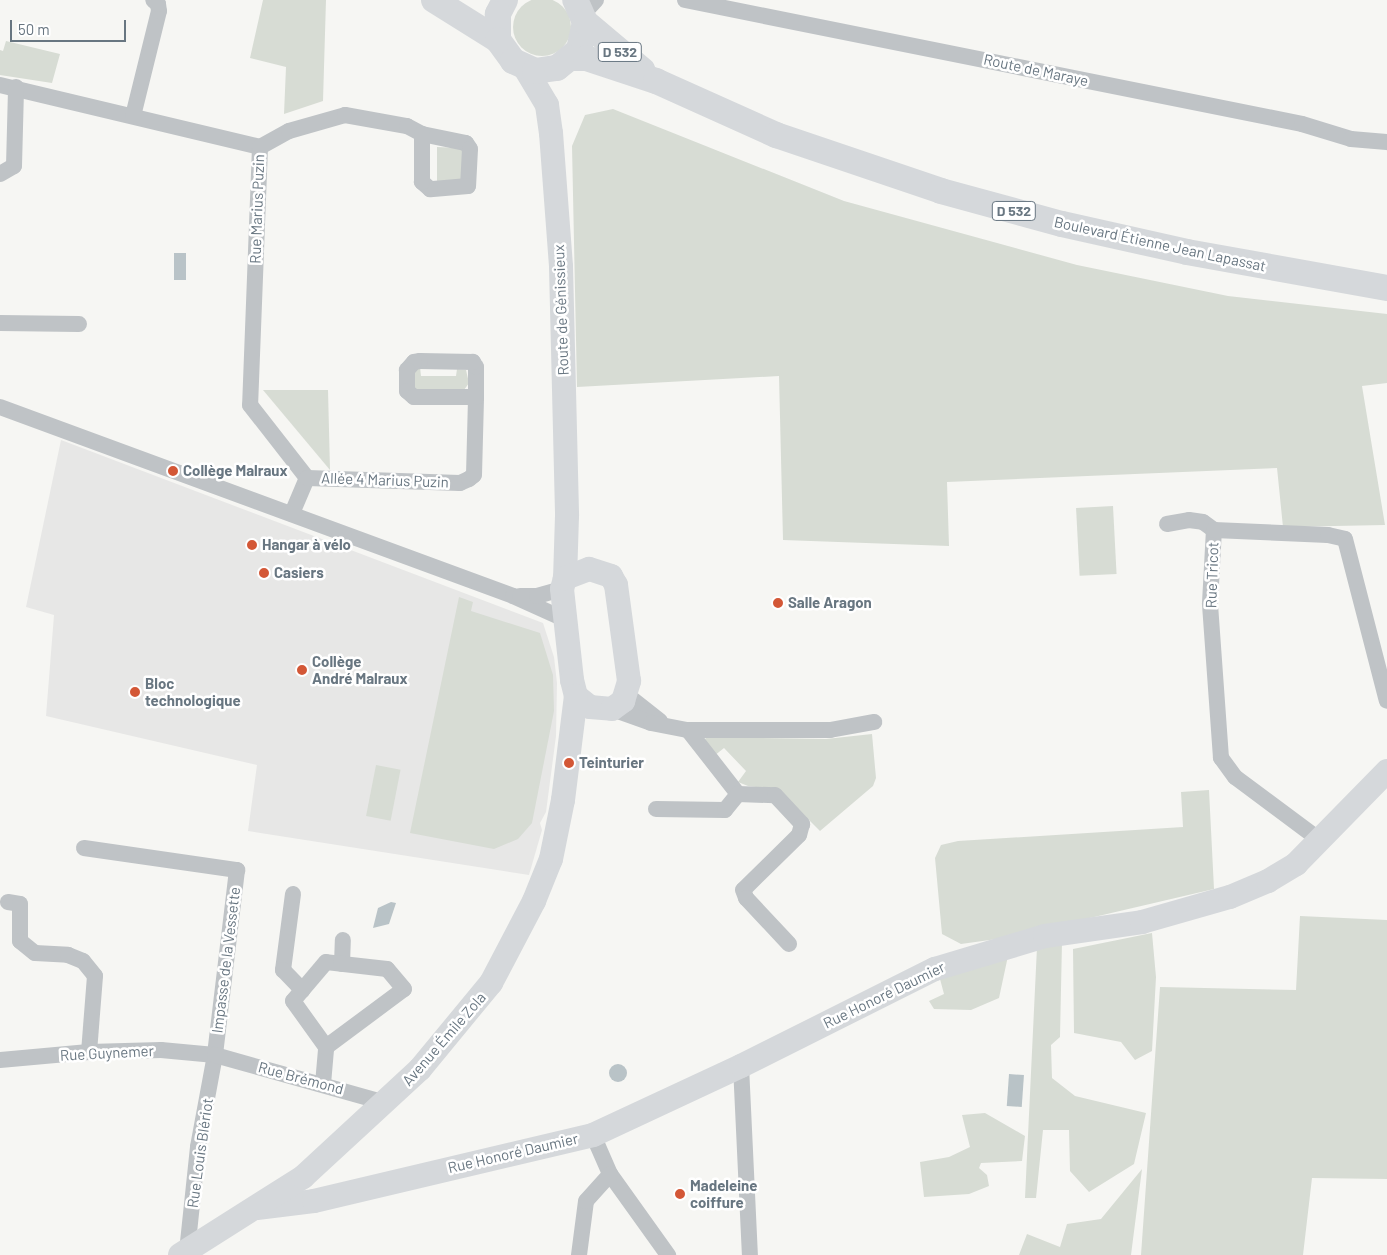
<!DOCTYPE html>
<html>
<head>
<meta charset="utf-8">
<style>
  body { margin:0 }
  #map { position:relative; width:1387px; height:1255px; overflow:hidden; background:#f6f6f3; font-family:Barlow,sans-serif }
  div>[style] { position:absolute }
  .built>* { inset:0; background:#e7e7e6 }
  .green>* { inset:0; background:#d7dcd4; transform-origin:0 0 }
  .round { border-radius:50% }
  .water>* { inset:0; background:#b9c3c7; transform-origin:0 0 }
  .street>* { height:16px; margin:-8px; padding:0 8px; transform-origin:8px; border-radius:8px; background:#bfc3c6 }
  .secondary>* { height:24px; margin:-12px; padding:0 12px; transform-origin:12px; border-radius:12px; background:#d5d8db }
  .primary>* { height:26px; margin:-13px; padding:0 13px; transform-origin:13px; border-radius:13px; background:#d5d8db }
  .dots>* { width:14px; height:14px; translate:-50% -50%; box-sizing:border-box; border:2px solid #fff; border-radius:50% }
  span { translate:-50% -50%; white-space:nowrap; text-align:center; line-height:1.15; -webkit-text-stroke:5px #fff; paint-order:stroke }
  .shield-label span { padding:1px 4px; background:#fff; border:1px solid; border-radius:4px; -webkit-text-stroke-width:0 }
  .shield-label { font-size:14px; color:#687681; font-weight:700 }
  .street-label { font-size:15px; color:#687681 }
  .poi-label { font-size:15px; color:#687681; font-weight:700 }
  .left { translate:0 -50%; text-align:left }
  .scale { position:absolute; left:10px; top:20px; width:116px; height:22px; box-sizing:border-box; border:2px solid #687681; border-top:0; padding-left:6px; font-size:15px; line-height:18px; white-space:nowrap; color:#687681; -webkit-text-stroke:4px #fff; paint-order:stroke }
</style>
</head>
<body>
<div id="map">
  <div class="built">
    <div style="clip-path:polygon(61px 440px,543px 623px,554px 657px,557px 683px,556px 736px,546px 812px,540px 823px,542px 830px,529px 875px,248px 831px,257px 765px,46px 716px,54px 615px,26px 607px)"></div>
  </div>
  <div class="green">
    <div class="round" style="left:513px;top:-2px;width:58px;height:58px"></div>
    <div style="clip-path:polygon(263px 0,326px 0,323px 101px,284px 114px,286px 67px,250px 58px)"></div>
    <div style="clip-path:polygon(6px 41px,60px 54px,52px 83px,0 75px,0 50px,3px 51px)"></div>
    <div style="clip-path:polygon(613px 109px,844px 201px,1077px 265px,1228px 296px,1387px 314px,1387px 383px,1362px 386px,1385px 525px,1283px 527px,1277px 468px,947px 482px,949px 546px,783px 540px,779px 376px,577px 387px,572px 146px,585px 115px)"></div>
    <div style="clip-path:polygon(437px 147px,458px 148px,464px 152px,463px 179px,437px 183px)"></div>
    <div style="clip-path:polygon(420px 367px,421px 376px,456px 376px,457px 369px,466px 370px,469px 383px,464px 390px,421px 391px,414px 388px,413px 370px)"></div>
    <div style="clip-path:polygon(263px 390px,328px 390px,330px 470px)"></div>
    <div style="left:1113px;top:506px;width:68px;height:37px;rotate:87deg"></div>
    <div style="clip-path:polygon(459px 597px,473px 602px,471px 611px,540px 633px,553px 675px,554px 711px,532px 823px,518px 839px,494px 849px,410px 833px)"></div>
    <div style="clip-path:polygon(872px 734px,876px 778px,873px 786px,820px 831px,779px 790px,748px 786px,738px 782px,746px 771px,724px 748px,714px 756px,704px 743px,706px 737px,826px 739px)"></div>
    <div style="left:376px;top:765px;width:25px;height:52px;rotate:11deg"></div>
    <div style="clip-path:polygon(1209px 790px,1214px 889px,1004px 938px,961px 944px,942px 934px,935px 858px,941px 845px,958px 841px,1183px 827px,1181px 792px)"></div>
    <div style="clip-path:polygon(1300px 916px,1387px 920px,1387px 1179px,1312px 1178px,1303px 1255px,1141px 1255px,1160px 987px,1296px 990px)"></div>
    <div style="clip-path:polygon(1152px 933px,1156px 977px,1152px 1051px,1135px 1060px,1121px 1042px,1074px 1033px,1073px 949px)"></div>
    <div style="clip-path:polygon(1062px 942px,1060px 1037px,1051px 1045px,1052px 1078px,1075px 1096px,1146px 1113px,1134px 1164px,1089px 1192px,1070px 1171px,1069px 1130px,1043px 1130px,1036px 1198px,1025px 1198px,1037px 947px)"></div>
    <div style="clip-path:polygon(1008px 956px,999px 998px,971px 1010px,934px 1009px,929px 1001px,944px 994px,940px 979px)"></div>
    <div style="clip-path:polygon(985px 1113px,1025px 1136px,1022px 1161px,981px 1163px,979px 1168px,987px 1175px,989px 1186px,969px 1194px,924px 1197px,920px 1162px,949px 1157px,970px 1147px,962px 1115px)"></div>
    <div style="clip-path:polygon(1142px 1169px,1131px 1255px,1019px 1255px,1027px 1234px,1060px 1247px,1067px 1224px,1101px 1219px)"></div>
  </div>
  <div class="water">
    <div style="left:174px;top:253px;width:12px;height:27px"></div>
    <div style="clip-path:polygon(391px 902px,396px 903px,389px 924px,373px 928px,378px 908px)"></div>
    <div class="round" style="left:609px;top:1064px;width:18px;height:18px"></div>
    <div style="left:1009px;top:1074px;width:15px;height:32px;rotate:4deg"></div>
  </div>
  <div class="street">
    <div style="left:685px;top:0;width:629px;rotate:11.36deg"></div>
    <div style="left:1302px;top:124px;width:51px;rotate:17deg"></div>
    <div style="left:1351px;top:139px;width:36px;rotate:5deg"></div>
    <div style="left:583px;top:14px;width:19px;rotate:-47deg"></div>
    <div style="left:0;top:85px;width:267px;rotate:13.4deg"></div>
    <div style="left:260px;top:147px;width:258px;rotate:92.2deg"></div>
    <div style="left:250px;top:405px;width:93px;rotate:52deg"></div>
    <div style="left:307px;top:478px;width:39px;rotate:113deg"></div>
    <div style="left:133px;top:116px;width:108px;rotate:-76.1deg"></div>
    <div style="left:159px;top:11px;width:7px;rotate:-98deg"></div>
    <div style="left:158px;top:4px;width:6px;rotate:-141deg"></div>
    <div style="left:260px;top:147px;width:33px;rotate:-29deg"></div>
    <div style="left:289px;top:131px;width:58px;rotate:-15.9deg"></div>
    <div style="left:345px;top:115px;width:63px;rotate:10.1deg"></div>
    <div style="left:407px;top:126px;width:17px;rotate:28deg"></div>
    <div style="left:422px;top:134px;width:45px;rotate:11.6deg"></div>
    <div style="left:466px;top:143px;width:7px;rotate:56deg"></div>
    <div style="left:470px;top:149px;width:37px;rotate:93deg"></div>
    <div style="left:468px;top:186px;width:38px;rotate:175deg"></div>
    <div style="left:430px;top:189px;width:11px;rotate:-139deg"></div>
    <div style="left:422px;top:182px;width:48px;rotate:-90deg"></div>
    <div style="left:0;top:174px;width:16px;rotate:-30deg"></div>
    <div style="left:14px;top:166px;width:79px;rotate:-88.5deg"></div>
    <div style="left:0;top:323px;width:79px;rotate:0.7deg"></div>
    <div style="left:0;top:407px;width:547px;rotate:20.22deg"></div>
    <div style="left:513px;top:596px;width:56px;rotate:24.3deg"></div>
    <div style="left:307px;top:478px;width:153px;rotate:1.9deg"></div>
    <div style="left:460px;top:483px;width:10px;rotate:-24deg"></div>
    <div style="left:469px;top:479px;width:6px;rotate:-39deg"></div>
    <div style="left:474px;top:475px;width:78px;rotate:-88.5deg"></div>
    <div style="left:476px;top:397px;width:30px;rotate:-90deg"></div>
    <div style="left:476px;top:367px;width:6px;rotate:-121deg"></div>
    <div style="left:473px;top:362px;width:53px;rotate:-178.9deg"></div>
    <div style="left:420px;top:361px;width:6px;rotate:171deg"></div>
    <div style="left:414px;top:362px;width:11px;rotate:131deg"></div>
    <div style="left:407px;top:370px;width:21px;rotate:90deg"></div>
    <div style="left:407px;top:391px;width:9px;rotate:41deg"></div>
    <div style="left:414px;top:397px;width:62px"></div>
    <div style="left:1167px;top:524px;width:22px;rotate:-10deg"></div>
    <div style="left:1189px;top:520px;width:14px;rotate:8deg"></div>
    <div style="left:1203px;top:522px;width:14px;rotate:36deg"></div>
    <div style="left:520px;top:596px;width:17px"></div>
    <div style="left:537px;top:596px;width:26px;rotate:-16deg"></div>
    <div style="left:627px;top:695px;width:42px;rotate:38.2deg"></div>
    <div style="left:612px;top:709px;width:41px;rotate:19.7deg"></div>
    <div style="left:651px;top:723px;width:38px;rotate:11deg"></div>
    <div style="left:688px;top:730px;width:142px"></div>
    <div style="left:830px;top:730px;width:45px;rotate:-10.3deg"></div>
    <div style="left:688px;top:730px;width:81px;rotate:52deg"></div>
    <div style="left:738px;top:794px;width:37px;rotate:2deg"></div>
    <div style="left:775px;top:795px;width:40px;rotate:47deg"></div>
    <div style="left:802px;top:824px;width:11px;rotate:105deg"></div>
    <div style="left:799px;top:835px;width:78px;rotate:135.5deg"></div>
    <div style="left:743px;top:890px;width:9px;rotate:69deg"></div>
    <div style="left:746px;top:898px;width:63px;rotate:46.9deg"></div>
    <div style="left:656px;top:809px;width:69px;rotate:0.8deg"></div>
    <div style="left:725px;top:810px;width:21px;rotate:-51deg"></div>
    <div style="left:1321px;top:841px;width:107px;rotate:-143.3deg"></div>
    <div style="left:1235px;top:777px;width:24px;rotate:-126deg"></div>
    <div style="left:1221px;top:758px;width:155px;rotate:-94.1deg"></div>
    <div style="left:1210px;top:603px;width:73px;rotate:-86.9deg"></div>
    <div style="left:1214px;top:530px;width:114px;rotate:2.5deg"></div>
    <div style="left:1328px;top:535px;width:17px;rotate:13deg"></div>
    <div style="left:1345px;top:539px;width:167px;rotate:75.5deg"></div>
    <div style="left:84px;top:848px;width:155px;rotate:8.2deg"></div>
    <div style="left:237px;top:870px;width:186px;rotate:96.8deg"></div>
    <div style="left:215px;top:1055px;width:94px;rotate:100.5deg"></div>
    <div style="left:198px;top:1147px;width:105px;rotate:96deg"></div>
    <div style="left:293px;top:894px;width:77px;rotate:97.5deg"></div>
    <div style="left:283px;top:970px;width:28px;rotate:46deg"></div>
    <div style="left:8px;top:902px;width:12px;rotate:9deg"></div>
    <div style="left:20px;top:904px;width:37px;rotate:90deg"></div>
    <div style="left:20px;top:941px;width:19px;rotate:39deg"></div>
    <div style="left:35px;top:953px;width:33px;rotate:3deg"></div>
    <div style="left:68px;top:955px;width:16px;rotate:22deg"></div>
    <div style="left:83px;top:961px;width:19px;rotate:51deg"></div>
    <div style="left:95px;top:976px;width:76px;rotate:94.5deg"></div>
    <div style="left:342px;top:964px;width:24px;rotate:-88deg"></div>
    <div style="left:0;top:1060px;width:89px;rotate:-5.1deg"></div>
    <div style="left:89px;top:1052px;width:72px;rotate:-1.6deg"></div>
    <div style="left:161px;top:1050px;width:54px;rotate:5.3deg"></div>
    <div style="left:215px;top:1055px;width:178px;rotate:15.7deg"></div>
    <div style="left:741px;top:1066px;width:189px;rotate:87.3deg"></div>
    <div style="left:323px;top:1084px;width:37px;rotate:-85deg"></div>
    <div style="left:326px;top:1047px;width:97px;rotate:-36.6deg"></div>
    <div style="left:404px;top:989px;width:26px;rotate:-130deg"></div>
    <div style="left:387px;top:969px;width:61px;rotate:-173.5deg"></div>
    <div style="left:326px;top:962px;width:51px;rotate:130.2deg"></div>
    <div style="left:293px;top:1001px;width:57px;rotate:54.3deg"></div>
    <div style="left:593px;top:1135px;width:43px;rotate:66.4deg"></div>
    <div style="left:610px;top:1174px;width:100px;rotate:54.4deg"></div>
    <div style="left:579px;top:1255px;width:54px;rotate:-82.6deg"></div>
    <div style="left:586px;top:1201px;width:36px;rotate:-48deg"></div>
  </div>
  <div class="secondary">
    <div style="left:525px;top:68px;width:43px;rotate:59.3deg"></div>
    <div style="left:547px;top:105px;width:28px;rotate:82deg"></div>
    <div style="left:551px;top:133px;width:134px;rotate:85.7deg"></div>
    <div style="left:561px;top:267px;width:249px;rotate:88.6deg"></div>
    <div style="left:567px;top:516px;width:62px;rotate:91.8deg"></div>
    <div style="left:565px;top:578px;width:11px;rotate:105deg"></div>
    <div style="left:562px;top:589px;width:92px;rotate:83.7deg"></div>
    <div style="left:572px;top:680px;width:16px;rotate:76deg"></div>
    <div style="left:576px;top:696px;width:18px;rotate:38deg"></div>
    <div style="left:590px;top:707px;width:22px;rotate:5deg"></div>
    <div style="left:612px;top:709px;width:14px;rotate:-36deg"></div>
    <div style="left:623px;top:701px;width:21px;rotate:-73deg"></div>
    <div style="left:629px;top:681px;width:97px;rotate:-97.7deg"></div>
    <div style="left:616px;top:585px;width:10px;rotate:-119deg"></div>
    <div style="left:611px;top:576px;width:23px;rotate:-162deg"></div>
    <div style="left:589px;top:569px;width:26px;rotate:159deg"></div>
    <div style="left:257px;top:1208px;width:57px;rotate:-7deg"></div>
    <div style="left:314px;top:1201px;width:287px;rotate:-13.3deg"></div>
    <div style="left:593px;top:1135px;width:163px;rotate:-25deg"></div>
    <div style="left:741px;top:1066px;width:217px;rotate:-26.6deg"></div>
    <div style="left:935px;top:969px;width:115px;rotate:-16.7deg"></div>
    <div style="left:1045px;top:936px;width:98px;rotate:-8.2deg"></div>
    <div style="left:1142px;top:922px;width:91px;rotate:-15.9deg"></div>
    <div style="left:1230px;top:897px;width:41px;rotate:-22.8deg"></div>
    <div style="left:1268px;top:881px;width:33px;rotate:-31deg"></div>
    <div style="left:1296px;top:864px;width:130px;rotate:-45.6deg"></div>
    <div style="left:180px;top:1255px;width:146px;rotate:-32.4deg"></div>
    <div style="left:303px;top:1177px;width:159px;rotate:-42.7deg"></div>
    <div style="left:420px;top:1069px;width:112px;rotate:-50.5deg"></div>
    <div style="left:491px;top:983px;width:93px;rotate:-62.3deg"></div>
    <div style="left:534px;top:901px;width:45px;rotate:-68deg"></div>
    <div style="left:551px;top:859px;width:60px;rotate:-78.5deg"></div>
    <div style="left:563px;top:800px;width:105px;rotate:-82.9deg"></div>
  </div>
  <div class="primary">
    <div style="left:434px;top:0;width:75px;rotate:32deg"></div>
    <div style="left:505px;top:0;width:16px;rotate:117deg"></div>
    <div style="left:498px;top:14px;width:26px;rotate:90deg"></div>
    <div style="left:498px;top:40px;width:26px;rotate:54deg"></div>
    <div style="left:513px;top:61px;width:24px;rotate:24deg"></div>
    <div style="left:535px;top:71px;width:22px;rotate:-8deg"></div>
    <div style="left:557px;top:68px;width:28px;rotate:-39deg"></div>
    <div style="left:579px;top:50px;width:29px;rotate:-78deg"></div>
    <div style="left:585px;top:22px;width:24px;rotate:-114deg"></div>
    <div style="left:585px;top:22px;width:75px;rotate:40.1deg"></div>
    <div style="left:572px;top:58px;width:14px"></div>
    <div style="left:586px;top:58px;width:74px;rotate:18.2deg"></div>
    <div style="left:656px;top:81px;width:132px;rotate:24.2deg"></div>
    <div style="left:776px;top:135px;width:174px;rotate:18.7deg"></div>
    <div style="left:941px;top:191px;width:125px;rotate:15.3deg"></div>
    <div style="left:1062px;top:224px;width:128px;rotate:12.6deg"></div>
    <div style="left:1187px;top:252px;width:203px;rotate:10.2deg"></div>
  </div>
  <div class="dots">
    <div style="left:173px;top:471px;background:#d35736"></div>
    <div style="left:252px;top:545px;background:#d35736"></div>
    <div style="left:264px;top:573px;background:#d35736"></div>
    <div style="left:778px;top:603px;background:#d35736"></div>
    <div style="left:302px;top:670px;background:#d35736"></div>
    <div style="left:135px;top:692px;background:#d35736"></div>
    <div style="left:569px;top:763px;background:#d35736"></div>
    <div style="left:680px;top:1194px;background:#d35736"></div>
  </div>
  <div class="shield-label">
    <span style="left:620px;top:52px">D 532</span>
    <span style="left:1014px;top:211px">D 532</span>
  </div>
  <div class="street-label">
    <span style="left:1036px;top:70px;rotate:12deg">Route de Maraye</span>
    <span style="left:257px;top:209px;rotate:-88deg">Rue Marius Puzin</span>
    <span style="left:1160px;top:244px;rotate:12deg">Boulevard Étienne Jean Lapassat</span>
    <span style="left:561px;top:310px;rotate:-92deg">Route de Génissieux</span>
    <span style="left:385px;top:480px;rotate:2deg">Allée 4 Marius Puzin</span>
    <span style="left:1212px;top:575px;rotate:-88deg">Rue Tricot</span>
    <span style="left:226px;top:960px;rotate:-83deg">Impasse de la Vessette</span>
    <span style="left:884px;top:995px;rotate:-26deg">Rue Honoré Daumier</span>
    <span style="left:444px;top:1039px;rotate:-49deg">Avenue Émile Zola</span>
    <span style="left:107px;top:1053px;rotate:-3deg">Rue Guynemer</span>
    <span style="left:301px;top:1078px;rotate:15deg">Rue Brémond</span>
    <span style="left:200px;top:1153px;rotate:-82deg">Rue Louis Blériot</span>
    <span style="left:513px;top:1153px;rotate:-13deg">Rue Honoré Daumier</span>
  </div>
  <div class="poi-label">
    <span class="left" style="left:183px;top:471px">Collège Malraux</span>
    <span class="left" style="left:262px;top:545px">Hangar à vélo</span>
    <span class="left" style="left:274px;top:573px">Casiers</span>
    <span class="left" style="left:788px;top:603px">Salle Aragon</span>
    <span class="left" style="left:312px;top:670px">Collège<br>André Malraux</span>
    <span class="left" style="left:145px;top:692px">Bloc<br>technologique</span>
    <span class="left" style="left:579px;top:763px">Teinturier</span>
    <span class="left" style="left:690px;top:1194px">Madeleine<br>coiffure</span>
  </div>
  <div class="scale">50 m</div>
</div>
</body>
</html>
